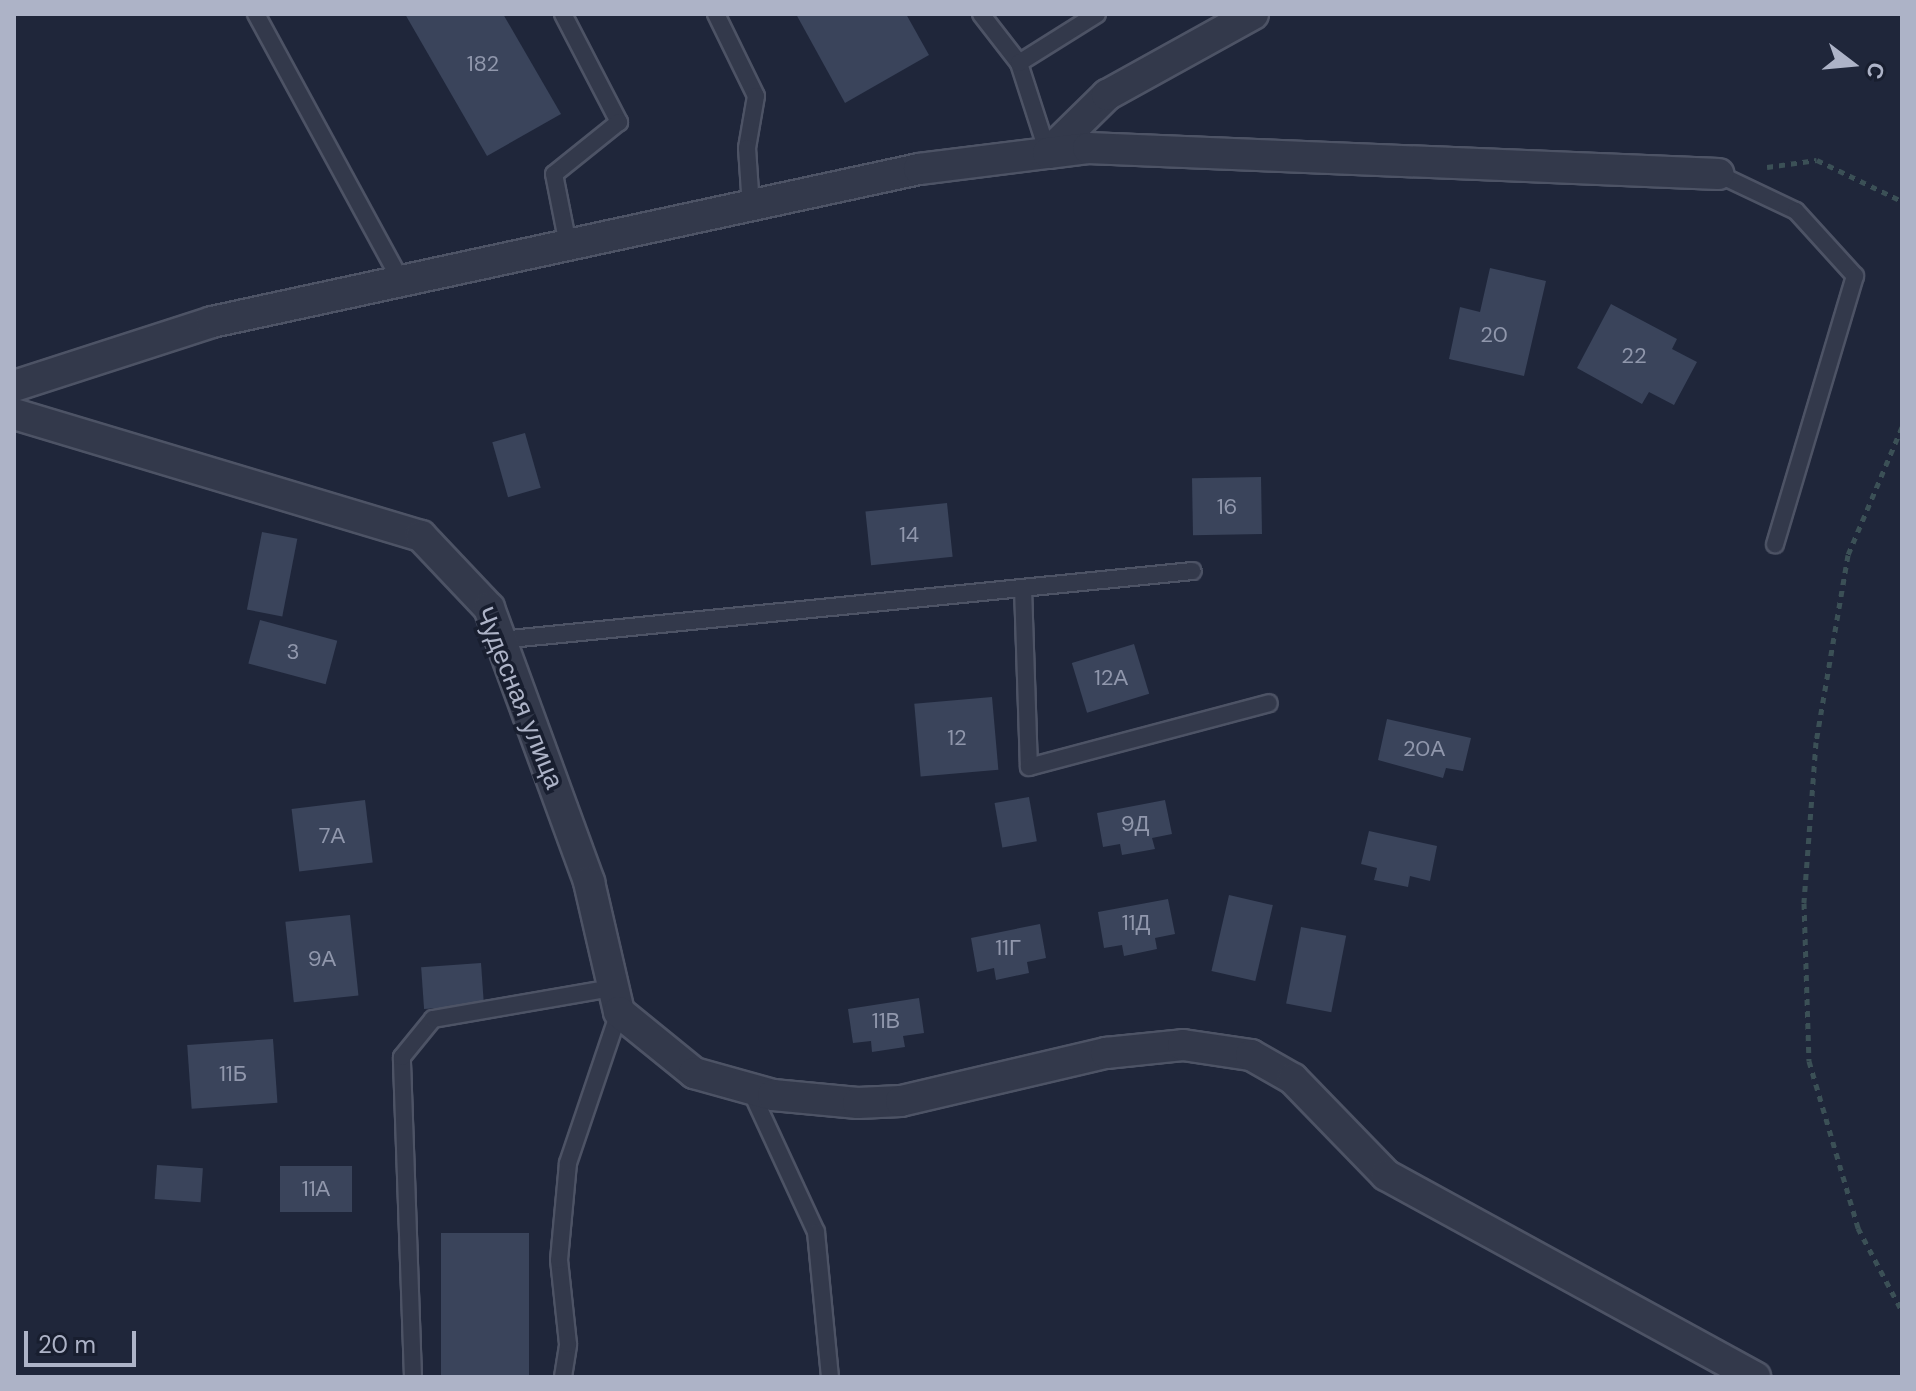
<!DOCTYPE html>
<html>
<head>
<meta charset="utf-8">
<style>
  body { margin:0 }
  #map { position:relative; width:1916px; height:1391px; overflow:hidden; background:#1f263a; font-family:"DM Sans",sans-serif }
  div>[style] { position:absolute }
  .building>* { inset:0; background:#3a445b; transform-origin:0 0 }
  .path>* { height:5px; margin-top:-2.5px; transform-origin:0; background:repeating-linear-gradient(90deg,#3b5056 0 6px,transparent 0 12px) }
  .roads { filter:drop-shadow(2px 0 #4d5365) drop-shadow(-2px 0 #4d5365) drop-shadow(0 2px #4d5365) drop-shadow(0 -2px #4d5365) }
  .service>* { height:16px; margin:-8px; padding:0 8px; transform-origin:8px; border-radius:8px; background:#33394b }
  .minor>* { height:30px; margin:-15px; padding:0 15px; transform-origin:15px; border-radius:15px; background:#33394b }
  span { translate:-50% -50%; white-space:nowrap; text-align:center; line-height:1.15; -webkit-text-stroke:7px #181e2f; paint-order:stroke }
  .number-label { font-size:22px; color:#9097ac }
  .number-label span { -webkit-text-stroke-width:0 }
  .street-label { font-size:26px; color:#adb3c7 }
  .frame { position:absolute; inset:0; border:16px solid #adb3c7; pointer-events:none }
  .north { position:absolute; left:1812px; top:24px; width:80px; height:80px; -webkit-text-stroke:6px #181e2f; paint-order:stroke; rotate:106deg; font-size:22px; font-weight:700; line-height:32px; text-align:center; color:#adb3c7 }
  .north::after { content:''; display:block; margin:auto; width:28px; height:36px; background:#adb3c7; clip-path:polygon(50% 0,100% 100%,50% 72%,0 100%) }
  .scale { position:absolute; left:24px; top:1331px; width:112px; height:36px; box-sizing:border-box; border:4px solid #adb3c7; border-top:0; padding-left:10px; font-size:24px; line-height:28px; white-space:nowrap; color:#adb3c7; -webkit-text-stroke:6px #181e2f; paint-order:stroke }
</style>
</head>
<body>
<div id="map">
  <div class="building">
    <div style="clip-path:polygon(405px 14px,503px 14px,561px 114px,487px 156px)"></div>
    <div style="clip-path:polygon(796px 14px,906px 14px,929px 55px,845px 103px)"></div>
    <div style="clip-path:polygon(1490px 268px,1546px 281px,1524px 376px,1449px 359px,1460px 307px,1480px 312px)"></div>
    <div style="clip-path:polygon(1611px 304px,1677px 339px,1672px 349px,1697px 362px,1674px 405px,1649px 392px,1642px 404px,1577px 368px)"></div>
    <div style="left:525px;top:433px;width:57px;height:34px;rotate:74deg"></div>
    <div style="left:1261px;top:477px;width:57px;height:69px;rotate:89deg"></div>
    <div style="left:947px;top:503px;width:54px;height:82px;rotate:84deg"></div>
    <div style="left:262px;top:532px;width:36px;height:79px;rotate:11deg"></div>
    <div style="left:260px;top:620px;width:80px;height:45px;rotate:15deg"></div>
    <div style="left:1134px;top:644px;width:52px;height:65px;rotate:73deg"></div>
    <div style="left:992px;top:697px;width:73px;height:78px;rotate:85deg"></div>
    <div style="clip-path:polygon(1387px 719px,1471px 738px,1463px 771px,1446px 768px,1443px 778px,1378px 760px)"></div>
    <div style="left:1029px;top:797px;width:45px;height:35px;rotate:80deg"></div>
    <div style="left:365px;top:800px;width:63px;height:74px;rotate:83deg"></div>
    <div style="clip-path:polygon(1165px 800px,1172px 834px,1152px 838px,1155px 849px,1122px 855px,1120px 844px,1103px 847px,1097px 813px)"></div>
    <div style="clip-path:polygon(1369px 831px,1437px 846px,1430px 881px,1410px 876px,1408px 887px,1374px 880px,1377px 868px,1361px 864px)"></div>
    <div style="left:1229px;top:895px;width:45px;height:78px;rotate:13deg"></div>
    <div style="clip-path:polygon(1168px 899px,1175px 934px,1155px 938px,1157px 949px,1124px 956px,1122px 945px,1104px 948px,1098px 912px)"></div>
    <div style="left:350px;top:915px;width:81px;height:65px;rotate:84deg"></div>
    <div style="clip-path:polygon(1040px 924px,1046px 958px,1027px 962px,1029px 973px,996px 980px,994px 968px,977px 972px,971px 938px)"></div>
    <div style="left:1301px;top:927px;width:46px;height:78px;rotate:11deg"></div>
    <div style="left:481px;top:963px;width:42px;height:60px;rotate:86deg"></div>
    <div style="clip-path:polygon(919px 998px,924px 1033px,903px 1036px,905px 1047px,872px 1052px,871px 1041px,853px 1043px,848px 1009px)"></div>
    <div style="left:273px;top:1039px;width:64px;height:86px;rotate:86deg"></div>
    <div style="left:157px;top:1165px;width:46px;height:34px;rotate:4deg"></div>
    <div style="left:280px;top:1166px;width:72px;height:46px"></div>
    <div style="left:441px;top:1233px;width:88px;height:144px"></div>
  </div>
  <div class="path">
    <div style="left:1767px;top:167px;width:50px;rotate:-8deg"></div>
    <div style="left:1817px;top:160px;width:94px;rotate:25.8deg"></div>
    <div style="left:1902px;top:427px;width:139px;rotate:112.9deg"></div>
    <div style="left:1848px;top:555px;width:190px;rotate:99.7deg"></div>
    <div style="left:1816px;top:742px;width:161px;rotate:94.3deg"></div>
    <div style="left:1804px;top:903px;width:158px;rotate:88.2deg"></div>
    <div style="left:1809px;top:1061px;width:174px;rotate:73.6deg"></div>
    <div style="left:1858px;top:1228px;width:94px;rotate:62.1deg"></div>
  </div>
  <div class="roads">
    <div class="service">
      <div style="left:256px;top:14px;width:304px;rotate:61.5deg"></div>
      <div style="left:563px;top:14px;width:122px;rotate:62.6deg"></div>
      <div style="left:619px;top:122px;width:83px;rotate:141.3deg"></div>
      <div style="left:554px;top:174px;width:72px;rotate:78.8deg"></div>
      <div style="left:716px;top:14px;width:91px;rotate:64deg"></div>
      <div style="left:756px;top:96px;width:53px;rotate:99.8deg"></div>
      <div style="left:747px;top:148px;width:59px;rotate:86.1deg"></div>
      <div style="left:981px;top:14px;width:62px;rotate:52.2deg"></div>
      <div style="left:1048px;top:153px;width:95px;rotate:-107.9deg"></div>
      <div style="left:1019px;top:63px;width:92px;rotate:-32.1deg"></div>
      <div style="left:1718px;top:174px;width:86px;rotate:25.4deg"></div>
      <div style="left:1796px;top:211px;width:88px;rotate:47.8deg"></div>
      <div style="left:1855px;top:276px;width:280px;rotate:106.6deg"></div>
      <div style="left:1023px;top:588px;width:179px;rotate:88.1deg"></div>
      <div style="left:1029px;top:767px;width:248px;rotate:-14.9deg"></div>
      <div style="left:500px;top:640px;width:696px;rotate:-5.69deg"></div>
      <div style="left:750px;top:1089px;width:157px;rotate:65.2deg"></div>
      <div style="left:816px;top:1232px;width:146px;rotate:84.5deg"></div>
      <div style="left:413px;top:1377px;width:320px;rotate:-92deg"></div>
      <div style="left:402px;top:1057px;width:49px;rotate:-50.8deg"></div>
      <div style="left:433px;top:1019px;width:183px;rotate:-9.8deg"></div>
      <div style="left:563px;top:1377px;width:33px;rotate:-81deg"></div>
      <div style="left:568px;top:1344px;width:84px;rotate:-96.1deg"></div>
      <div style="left:559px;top:1260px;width:97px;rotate:-84.7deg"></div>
      <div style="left:568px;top:1163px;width:159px;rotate:-71.3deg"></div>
    </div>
    <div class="minor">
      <div style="left:1048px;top:153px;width:83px;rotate:-44.5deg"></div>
      <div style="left:1107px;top:95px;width:167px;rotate:-29deg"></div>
      <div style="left:14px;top:386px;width:208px;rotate:-17.9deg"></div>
      <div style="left:212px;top:322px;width:723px;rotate:-12.21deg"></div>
      <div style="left:919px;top:169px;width:130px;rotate:-7.1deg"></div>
      <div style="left:1048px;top:153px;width:40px;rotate:-7.1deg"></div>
      <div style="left:1088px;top:148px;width:631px;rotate:2.36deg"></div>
      <div style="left:14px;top:414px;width:425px;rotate:16.7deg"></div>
      <div style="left:421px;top:536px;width:99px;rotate:46.6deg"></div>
      <div style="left:489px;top:608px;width:292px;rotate:69.9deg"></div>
      <div style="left:589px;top:882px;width:133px;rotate:77deg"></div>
      <div style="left:619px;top:1012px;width:97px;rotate:39.1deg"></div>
      <div style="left:694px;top:1073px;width:82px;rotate:15.6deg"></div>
      <div style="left:773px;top:1095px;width:85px;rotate:5.4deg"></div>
      <div style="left:858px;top:1103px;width:43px;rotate:-2.7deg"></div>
      <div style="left:901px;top:1101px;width:211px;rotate:-13.2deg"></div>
      <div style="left:1106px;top:1053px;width:77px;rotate:-5.9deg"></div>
      <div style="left:1183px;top:1045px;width:69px;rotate:8.4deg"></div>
      <div style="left:1251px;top:1055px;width:48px;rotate:29.7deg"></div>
      <div style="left:1293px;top:1079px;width:134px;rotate:45.9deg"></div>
      <div style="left:1386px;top:1175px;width:421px;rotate:28.7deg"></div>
    </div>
  </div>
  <div class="number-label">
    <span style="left:483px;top:64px">182</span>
    <span style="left:1494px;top:335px">20</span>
    <span style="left:1634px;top:356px">22</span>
    <span style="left:1227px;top:507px">16</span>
    <span style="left:909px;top:535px">14</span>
    <span style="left:293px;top:652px">3</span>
    <span style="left:1111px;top:678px">12А</span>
    <span style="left:957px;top:738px">12</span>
    <span style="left:1424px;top:749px">20А</span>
    <span style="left:1135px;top:824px">9Д</span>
    <span style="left:332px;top:836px">7А</span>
    <span style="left:1136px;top:923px">11Д</span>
    <span style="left:1008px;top:948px">11Г</span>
    <span style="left:322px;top:959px">9А</span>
    <span style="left:886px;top:1021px">11В</span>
    <span style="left:233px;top:1074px">11Б</span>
    <span style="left:316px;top:1189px">11А</span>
  </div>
  <div class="street-label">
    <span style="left:519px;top:698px;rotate:68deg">Чудесная улица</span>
  </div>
  <div class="frame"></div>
  <div class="north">С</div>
  <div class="scale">20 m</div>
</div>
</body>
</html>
